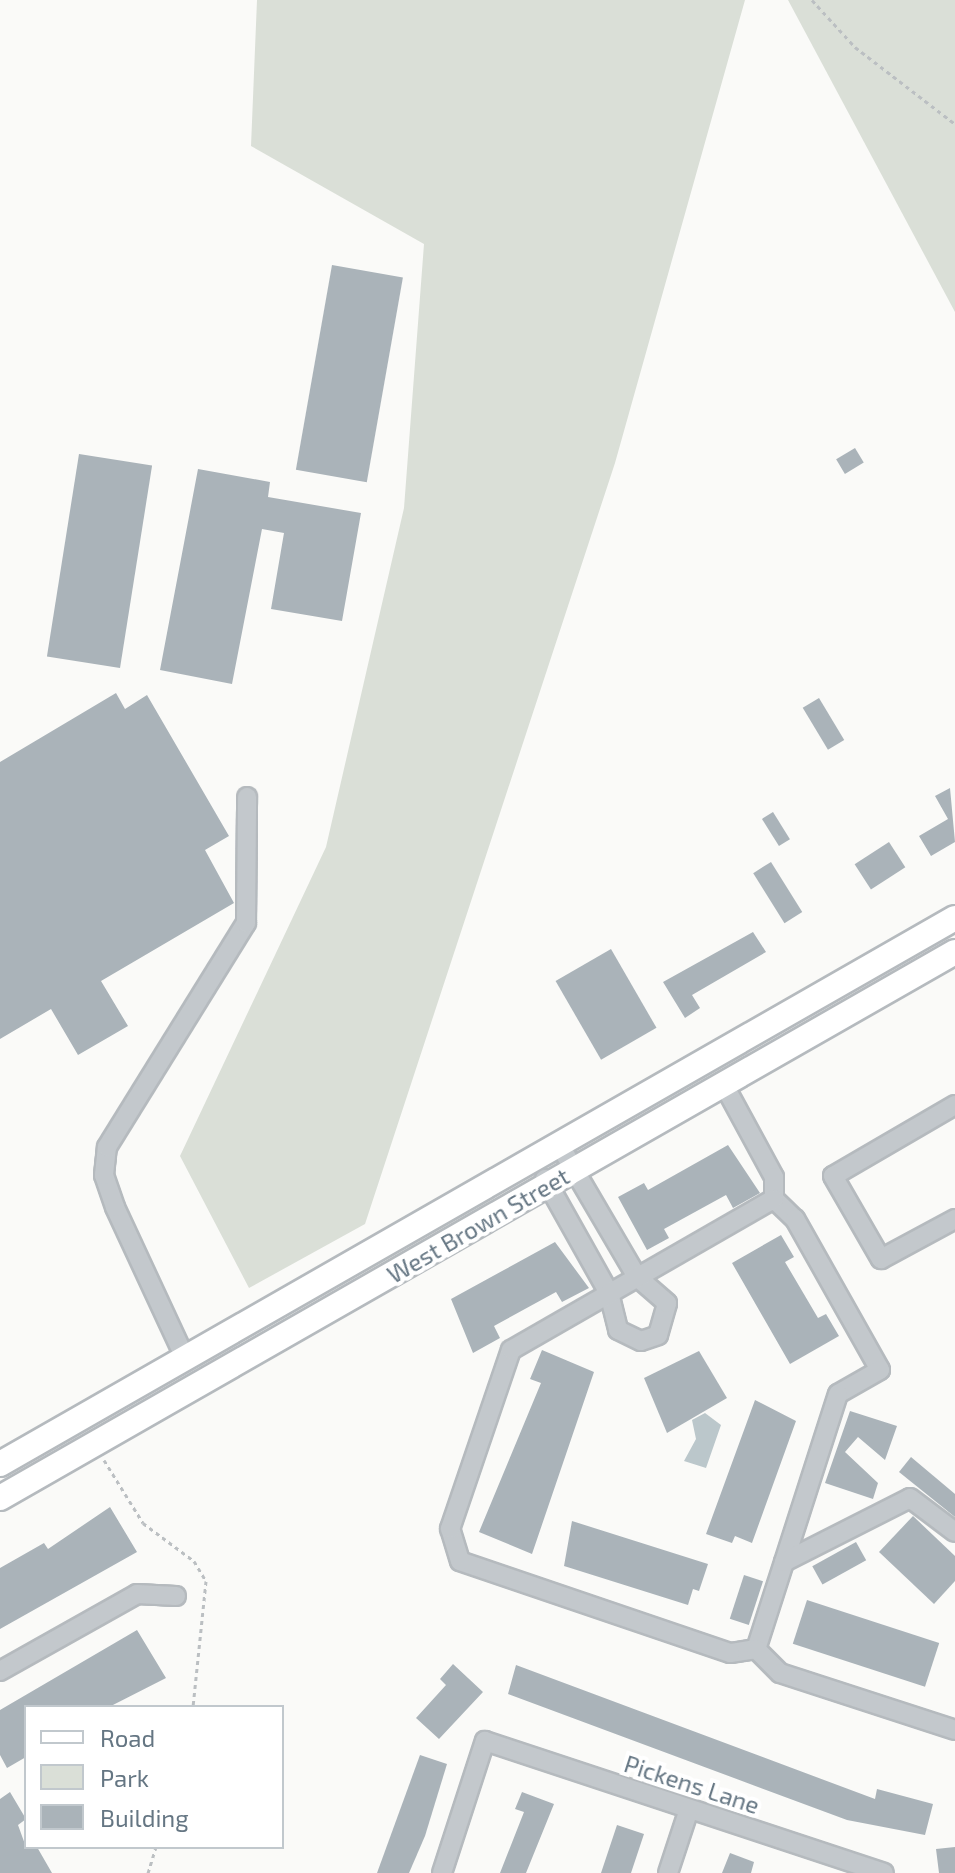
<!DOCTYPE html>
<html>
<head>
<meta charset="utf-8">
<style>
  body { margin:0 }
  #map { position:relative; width:955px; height:1873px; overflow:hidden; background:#fafaf8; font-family:"Exo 2",sans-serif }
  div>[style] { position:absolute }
  .green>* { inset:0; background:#dadfd7 }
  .water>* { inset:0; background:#bbc7cb }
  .building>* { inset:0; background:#aab3b9; transform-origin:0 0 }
  .path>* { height:3px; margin-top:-1.5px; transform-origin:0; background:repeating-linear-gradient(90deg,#bbbfc2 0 4px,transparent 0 8px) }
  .roads { filter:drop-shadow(2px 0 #b5babe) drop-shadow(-2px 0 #b5babe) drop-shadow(0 2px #b5babe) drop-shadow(0 -2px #b5babe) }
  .minor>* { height:18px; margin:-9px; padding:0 9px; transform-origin:9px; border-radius:9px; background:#c3c8cc }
  .major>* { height:24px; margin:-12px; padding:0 12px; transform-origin:12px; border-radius:12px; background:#fff }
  span { translate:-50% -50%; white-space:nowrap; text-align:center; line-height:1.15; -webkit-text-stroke:8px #fff; paint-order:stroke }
  .street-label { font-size:24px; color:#657683 }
  .legend { position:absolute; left:24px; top:1705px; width:260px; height:144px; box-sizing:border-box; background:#fff; border:2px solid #c1c8cd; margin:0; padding:10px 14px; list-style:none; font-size:24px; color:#657683 }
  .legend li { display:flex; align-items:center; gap:16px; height:40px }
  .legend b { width:40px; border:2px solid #c1c8cd }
</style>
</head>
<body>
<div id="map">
  <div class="green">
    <div style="clip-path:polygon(257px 0,745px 0,615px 463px,365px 1224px,249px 1288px,180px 1156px,326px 847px,404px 508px,424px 244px,251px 146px)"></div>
    <div style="clip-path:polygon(788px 0,955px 0,955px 312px)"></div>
  </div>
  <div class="water">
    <div style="clip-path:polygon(705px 1413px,721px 1425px,706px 1468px,684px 1461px,696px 1439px,692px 1420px)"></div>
  </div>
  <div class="building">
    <div style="left:332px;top:265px;width:72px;height:208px;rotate:10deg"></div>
    <div style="left:855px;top:448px;width:17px;height:22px;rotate:59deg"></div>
    <div style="left:79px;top:454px;width:74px;height:205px;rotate:9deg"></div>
    <div style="clip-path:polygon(198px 469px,270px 482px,268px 497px,361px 513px,342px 621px,271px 609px,284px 533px,262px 529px,232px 684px,160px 670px)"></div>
    <div style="clip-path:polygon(116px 693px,125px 709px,147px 695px,229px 836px,205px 850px,234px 903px,101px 981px,128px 1026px,78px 1055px,51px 1009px,0 1039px,0 762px)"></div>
    <div style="left:819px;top:698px;width:49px;height:19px;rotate:59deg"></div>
    <div style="clip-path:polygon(950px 788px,955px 842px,931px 856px,919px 836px,948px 819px,935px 796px)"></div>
    <div style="left:773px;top:812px;width:32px;height:13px;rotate:58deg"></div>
    <div style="left:889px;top:842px;width:30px;height:41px;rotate:57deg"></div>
    <div style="left:771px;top:862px;width:59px;height:21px;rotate:58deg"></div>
    <div style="clip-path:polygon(753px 932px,766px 952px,692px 995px,700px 1008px,685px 1018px,663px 982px)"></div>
    <div style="left:611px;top:949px;width:91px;height:64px;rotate:60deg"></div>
    <div style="clip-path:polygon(728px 1145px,760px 1193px,733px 1208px,726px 1195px,664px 1229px,669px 1238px,647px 1250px,618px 1197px,644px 1183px,648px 1190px)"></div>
    <div style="clip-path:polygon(781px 1235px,794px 1257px,785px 1262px,818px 1318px,826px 1314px,839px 1336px,790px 1364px,732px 1263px)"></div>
    <div style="clip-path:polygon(555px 1242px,589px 1288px,562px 1302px,556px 1292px,494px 1326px,500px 1338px,473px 1353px,451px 1299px)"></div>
    <div style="clip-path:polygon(542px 1350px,594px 1372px,532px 1554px,479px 1532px,541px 1383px,530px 1379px)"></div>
    <div style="clip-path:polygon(699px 1351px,727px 1398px,667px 1433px,644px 1378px)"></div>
    <div style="clip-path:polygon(755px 1400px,796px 1421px,752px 1543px,735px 1536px,732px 1543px,706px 1534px)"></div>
    <div style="clip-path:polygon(850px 1411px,897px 1426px,885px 1460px,858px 1437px,845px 1452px,878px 1483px,873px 1499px,825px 1483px)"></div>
    <div style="clip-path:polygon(911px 1457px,955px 1494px,955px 1517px,899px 1472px)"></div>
    <div style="clip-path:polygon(110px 1507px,137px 1552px,0 1629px,0 1568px,44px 1543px,48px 1549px)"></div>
    <div style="clip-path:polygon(913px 1516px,955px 1556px,955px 1581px,934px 1604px,879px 1552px)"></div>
    <div style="clip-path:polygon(572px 1521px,708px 1564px,699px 1591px,693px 1589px,688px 1605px,564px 1566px)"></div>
    <div style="left:856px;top:1542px;width:21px;height:50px;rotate:61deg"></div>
    <div style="left:744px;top:1575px;width:20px;height:46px;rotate:18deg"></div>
    <div style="left:807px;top:1600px;width:139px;height:46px;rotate:18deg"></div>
    <div style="clip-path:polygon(137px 1630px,166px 1678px,109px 1707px,26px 1707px,26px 1757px,7px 1768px,0 1755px,0 1710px)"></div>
    <div style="clip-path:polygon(453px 1664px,483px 1692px,439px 1739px,416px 1718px,446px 1685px,440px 1679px)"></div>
    <div style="clip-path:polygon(516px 1665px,875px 1799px,877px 1789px,933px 1804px,925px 1835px,847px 1820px,508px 1694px)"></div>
    <div style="clip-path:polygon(420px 1755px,447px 1764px,425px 1836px,409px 1873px,377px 1873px)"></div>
    <div style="clip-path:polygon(10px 1792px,26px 1819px,18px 1825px,26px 1847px,37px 1847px,52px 1873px,0 1873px,0 1799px)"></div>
    <div style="clip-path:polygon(522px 1792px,554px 1804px,526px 1873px,500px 1873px,524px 1812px,515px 1809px)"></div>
    <div style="clip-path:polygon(617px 1825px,644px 1834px,631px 1873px,601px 1873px)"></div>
    <div style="clip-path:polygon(955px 1847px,955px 1873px,939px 1873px,936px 1849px)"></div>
    <div style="clip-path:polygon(730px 1853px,754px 1862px,751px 1873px,722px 1873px)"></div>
  </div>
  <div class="path">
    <div style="left:812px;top:0;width:64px;rotate:47.5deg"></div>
    <div style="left:855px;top:47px;width:126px;rotate:37.6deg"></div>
    <div style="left:104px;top:1460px;width:74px;rotate:58.2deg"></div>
    <div style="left:143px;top:1523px;width:64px;rotate:36.7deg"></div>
    <div style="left:194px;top:1561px;width:23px;rotate:59deg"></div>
    <div style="left:206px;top:1581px;width:127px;rotate:95.9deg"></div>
    <div style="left:148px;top:1873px;width:27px;rotate:-73deg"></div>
  </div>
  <div class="roads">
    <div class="minor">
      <div style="left:724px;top:1085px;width:105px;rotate:61.5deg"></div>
      <div style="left:774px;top:1177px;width:22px;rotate:90deg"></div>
      <div style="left:955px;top:1105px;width:141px;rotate:149.8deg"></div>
      <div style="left:833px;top:1176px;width:96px;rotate:60deg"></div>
      <div style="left:881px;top:1259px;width:84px;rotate:-28.4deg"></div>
      <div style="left:545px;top:1179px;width:131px;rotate:60.7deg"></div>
      <div style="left:609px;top:1293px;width:38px;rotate:76deg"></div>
      <div style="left:618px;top:1330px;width:25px;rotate:26deg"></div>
      <div style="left:641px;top:1341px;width:18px;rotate:-19deg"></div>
      <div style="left:658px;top:1335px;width:33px;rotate:-74deg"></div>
      <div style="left:667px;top:1303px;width:40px;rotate:-139deg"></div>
      <div style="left:637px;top:1277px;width:154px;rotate:-120.4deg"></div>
      <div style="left:774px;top:1199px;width:29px;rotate:44deg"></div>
      <div style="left:795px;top:1219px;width:173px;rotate:60.6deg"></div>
      <div style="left:880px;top:1370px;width:48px;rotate:150.3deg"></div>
      <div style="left:838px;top:1394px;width:268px;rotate:107.8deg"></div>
      <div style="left:756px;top:1649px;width:26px;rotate:171deg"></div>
      <div style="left:730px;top:1653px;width:285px;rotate:-161.2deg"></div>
      <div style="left:460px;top:1561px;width:34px;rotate:-107deg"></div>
      <div style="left:450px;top:1529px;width:189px;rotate:-71.2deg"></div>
      <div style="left:511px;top:1350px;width:303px;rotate:-29.9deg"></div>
      <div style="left:185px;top:1358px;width:166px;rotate:-114.9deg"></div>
      <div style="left:115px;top:1207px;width:34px;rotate:-109deg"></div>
      <div style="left:104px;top:1175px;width:28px;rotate:-84deg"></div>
      <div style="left:107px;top:1147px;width:264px;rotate:-58.2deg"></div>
      <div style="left:246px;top:923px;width:126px;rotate:-89.5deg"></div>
      <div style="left:784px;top:1562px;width:141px;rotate:-26.9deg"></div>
      <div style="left:910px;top:1498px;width:56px;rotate:37.1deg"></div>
      <div style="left:756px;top:1649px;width:34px;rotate:45deg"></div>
      <div style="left:780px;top:1673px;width:184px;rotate:18deg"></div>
      <div style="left:0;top:1671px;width:157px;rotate:-29.3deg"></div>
      <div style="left:137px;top:1594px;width:39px;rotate:3deg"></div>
      <div style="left:442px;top:1873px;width:139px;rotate:-72deg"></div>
      <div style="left:485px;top:1741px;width:420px;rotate:18.3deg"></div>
      <div style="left:668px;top:1873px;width:67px;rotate:-71.8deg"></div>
    </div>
    <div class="major">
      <div style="left:0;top:1464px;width:1100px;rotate:-29.76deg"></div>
      <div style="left:0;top:1498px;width:1100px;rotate:-29.76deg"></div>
    </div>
  </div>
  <div class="street-label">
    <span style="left:478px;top:1225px;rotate:-30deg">West Brown Street</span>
    <span style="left:692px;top:1784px;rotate:18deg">Pickens Lane</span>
  </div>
  <ul class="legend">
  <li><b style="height:10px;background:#fff"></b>Road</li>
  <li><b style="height:22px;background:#dadfd7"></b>Park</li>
  <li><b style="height:22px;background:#aab3b9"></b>Building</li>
  </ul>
</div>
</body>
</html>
